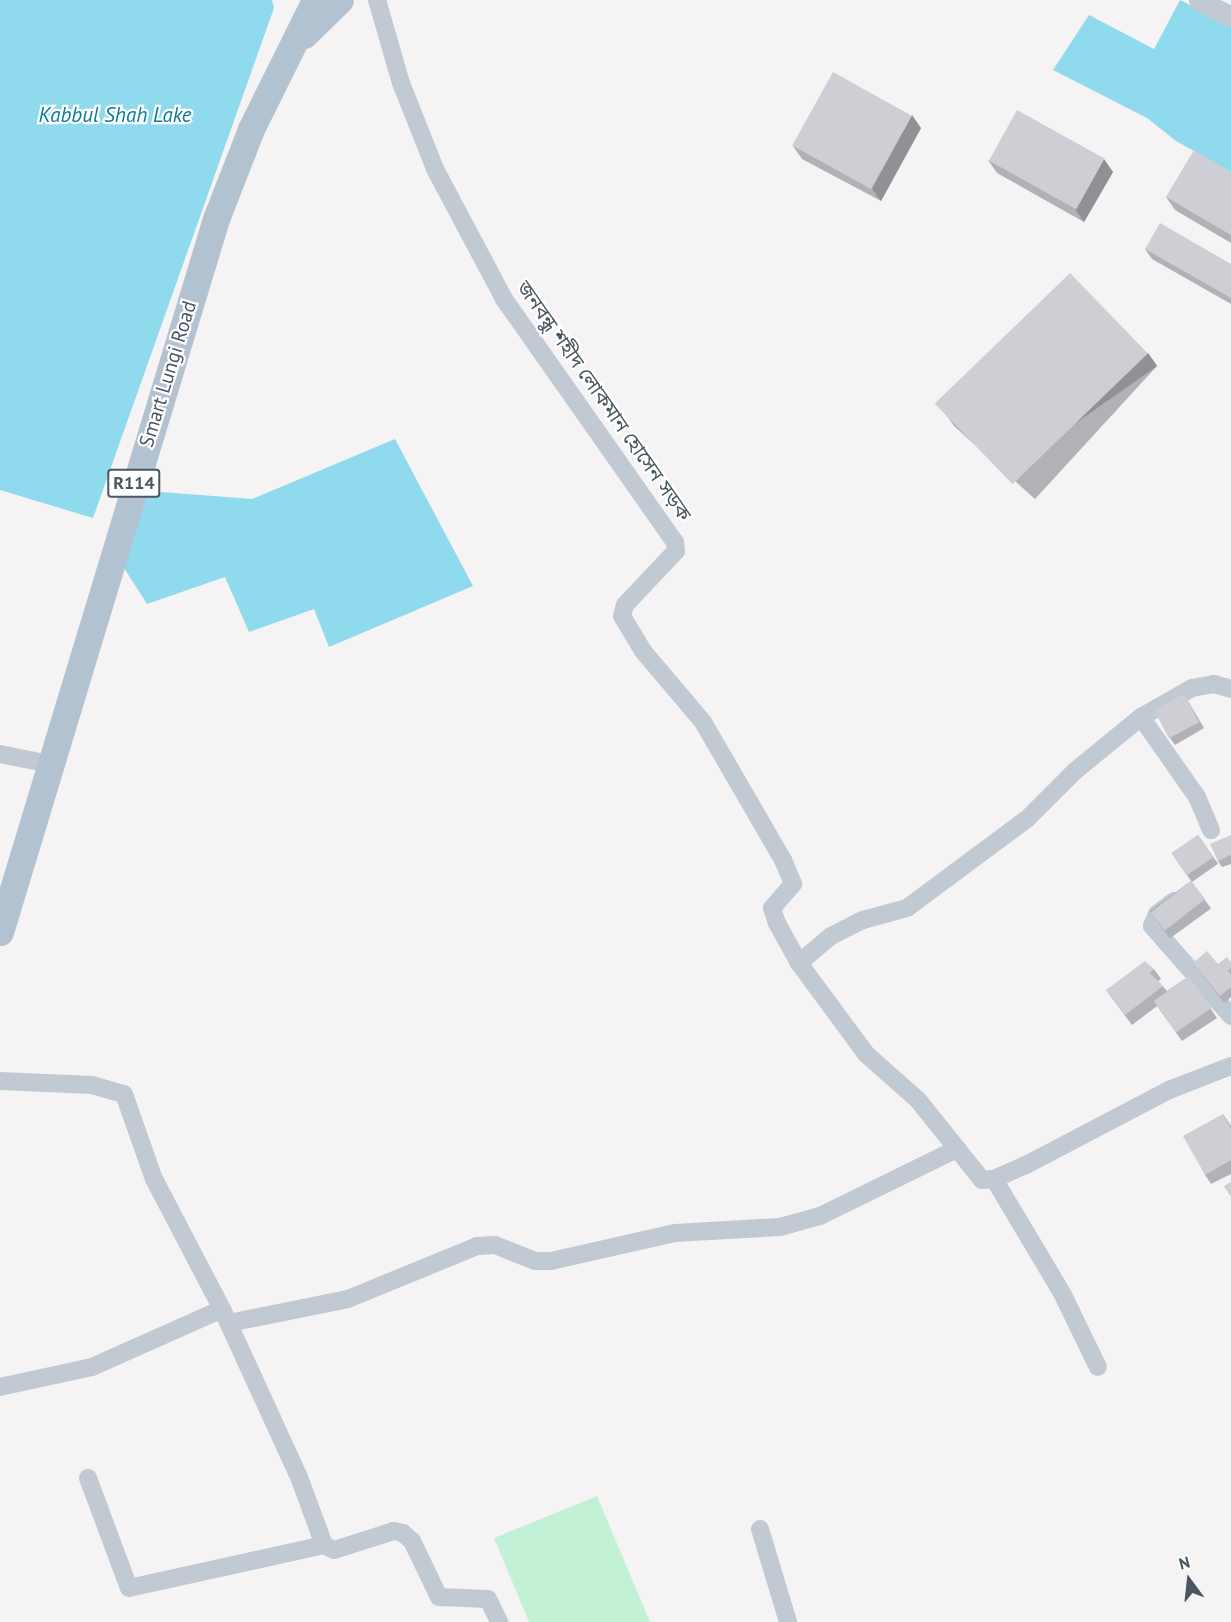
<!DOCTYPE html>
<html>
<head>
<meta charset="utf-8">
<style>
  body { margin:0 }
  #map { position:relative; width:1231px; height:1622px; overflow:hidden; background:#f5f3f3; font-family:"PT Sans","Noto Sans Bengali",sans-serif }
  div>[style] { position:absolute }
  .green>* { inset:0; background:#c3f1d5 }
  .water>* { inset:0; background:#90daee }
  .minor>* { height:18px; margin:-9px; padding:0 9px; transform-origin:9px; border-radius:9px; background:#c1cad2 }
  .tertiary>* { height:21px; margin:-10.5px; padding:0 10.5px; transform-origin:10.5px; border-radius:10.5px; background:#c1cad2 }
  .primary>* { height:27px; margin:-13.5px; padding:0 13.5px; transform-origin:13.5px; border-radius:13.5px; background:#b3c2d1 }
  .wall>* { inset:0; background:#b0b2b7; transform-origin:0 0 }
  .shaded-wall>* { inset:0; background:#909195; transform-origin:0 0 }
  .building>* { inset:0; background:#cdcfd5; transform-origin:0 0 }
  span { translate:-50% -50%; white-space:nowrap; text-align:center; line-height:1.15; -webkit-text-stroke:4.5px #fff; paint-order:stroke }
  .shield-label span { padding:2px 4px; background:#fff; border:2px solid; border-radius:4px; -webkit-text-stroke-width:0 }
  .shield-label { font-size:18px; color:#4a5661; font-weight:700 }
  .street-label { font-size:20px; color:#4a5661 }
  .water-label { font-size:21px; color:#0c7c9b; font-style:italic }
  .north { position:absolute; left:1159px; top:1550px; width:60px; height:60px; -webkit-text-stroke:4px #fff; paint-order:stroke; rotate:345deg; font-size:16px; font-weight:700; line-height:24px; text-align:center; color:#4a5661 }
  .north::after { content:''; display:block; margin:auto; width:21px; height:27px; background:#4a5661; clip-path:polygon(50% 0,100% 100%,50% 72%,0 100%) }
</style>
</head>
<body>
<div id="map">
  <div class="green">
    <div style="clip-path:polygon(597px 1496px,650px 1622px,529px 1622px,494px 1538px)"></div>
  </div>
  <div class="water">
    <div style="clip-path:polygon(0 0,272px 0,274px 8px,93px 518px,0 490px)"></div>
    <div style="clip-path:polygon(1180px 0,1231px 26px,1231px 172px,1176px 141px,1147px 118px,1053px 70px,1089px 15px,1154px 49px)"></div>
    <div style="clip-path:polygon(395px 439px,473px 586px,329px 647px,314px 609px,249px 632px,225px 577px,147px 604px,124px 568px,148px 491px,252px 499px)"></div>
  </div>
  <div class="minor">
    <div style="left:377px;top:0;width:86px;rotate:73.9deg"></div>
    <div style="left:401px;top:83px;width:92px;rotate:68.4deg"></div>
    <div style="left:435px;top:169px;width:147px;rotate:62deg"></div>
    <div style="left:504px;top:299px;width:297px;rotate:54.9deg"></div>
    <div style="left:675px;top:542px;width:9px;rotate:84deg"></div>
    <div style="left:676px;top:551px;width:74px;rotate:133.4deg"></div>
    <div style="left:625px;top:605px;width:11px;rotate:105deg"></div>
    <div style="left:622px;top:616px;width:41px;rotate:59deg"></div>
    <div style="left:643px;top:651px;width:93px;rotate:49.8deg"></div>
    <div style="left:703px;top:722px;width:160px;rotate:59.9deg"></div>
    <div style="left:783px;top:860px;width:26px;rotate:67deg"></div>
    <div style="left:793px;top:884px;width:32px;rotate:131deg"></div>
    <div style="left:772px;top:908px;width:16px;rotate:72deg"></div>
    <div style="left:777px;top:923px;width:46px;rotate:61.2deg"></div>
    <div style="left:799px;top:963px;width:113px;rotate:53.6deg"></div>
    <div style="left:866px;top:1054px;width:69px;rotate:41.5deg"></div>
    <div style="left:918px;top:1100px;width:102px;rotate:51.3deg"></div>
    <div style="left:982px;top:1180px;width:12px;rotate:-5deg"></div>
    <div style="left:994px;top:1179px;width:35px;rotate:-24deg"></div>
    <div style="left:1026px;top:1165px;width:161px;rotate:-27.7deg"></div>
    <div style="left:1169px;top:1090px;width:66px;rotate:-21.2deg"></div>
    <div style="left:1141px;top:717px;width:98px;rotate:55deg"></div>
    <div style="left:1197px;top:797px;width:36px;rotate:67deg"></div>
    <div style="left:0;top:754px;width:51px;rotate:11.3deg"></div>
    <div style="left:1174px;top:901px;width:21px;rotate:143deg"></div>
    <div style="left:1157px;top:914px;width:13px;rotate:113deg"></div>
    <div style="left:1152px;top:926px;width:120px;rotate:48.7deg"></div>
    <div style="left:799px;top:963px;width:42px;rotate:-40.2deg"></div>
    <div style="left:831px;top:936px;width:36px;rotate:-27deg"></div>
    <div style="left:863px;top:920px;width:46px;rotate:-15.3deg"></div>
    <div style="left:907px;top:908px;width:149px;rotate:-36.6deg"></div>
    <div style="left:1027px;top:819px;width:68px;rotate:-45deg"></div>
    <div style="left:1075px;top:771px;width:85px;rotate:-39.3deg"></div>
    <div style="left:1141px;top:717px;width:59px;rotate:-29.6deg"></div>
    <div style="left:1192px;top:688px;width:22px;rotate:-10deg"></div>
    <div style="left:1214px;top:684px;width:18px;rotate:16deg"></div>
    <div style="left:0;top:1081px;width:92px;rotate:2.5deg"></div>
    <div style="left:92px;top:1085px;width:33px;rotate:16deg"></div>
    <div style="left:124px;top:1094px;width:90px;rotate:70.6deg"></div>
    <div style="left:154px;top:1179px;width:147px;rotate:62.4deg"></div>
    <div style="left:222px;top:1309px;width:185px;rotate:65.4deg"></div>
    <div style="left:299px;top:1477px;width:72px;rotate:69.8deg"></div>
    <div style="left:324px;top:1545px;width:11px;rotate:27deg"></div>
    <div style="left:334px;top:1550px;width:63px;rotate:-17.6deg"></div>
    <div style="left:394px;top:1531px;width:9px;rotate:13deg"></div>
    <div style="left:403px;top:1533px;width:12px;rotate:42deg"></div>
    <div style="left:412px;top:1541px;width:62px;rotate:64.3deg"></div>
    <div style="left:439px;top:1597px;width:49px;rotate:2.3deg"></div>
    <div style="left:488px;top:1599px;width:25px;rotate:64deg"></div>
    <div style="left:994px;top:1179px;width:133px;rotate:59.2deg"></div>
    <div style="left:1062px;top:1293px;width:82px;rotate:64.1deg"></div>
    <div style="left:229px;top:1323px;width:121px;rotate:-11.4deg"></div>
    <div style="left:348px;top:1299px;width:139px;rotate:-22.3deg"></div>
    <div style="left:477px;top:1246px;width:18px;rotate:-3deg"></div>
    <div style="left:495px;top:1245px;width:43px;rotate:21.8deg"></div>
    <div style="left:535px;top:1261px;width:16px"></div>
    <div style="left:551px;top:1261px;width:127px;rotate:-12.7deg"></div>
    <div style="left:675px;top:1233px;width:105px;rotate:-3.3deg"></div>
    <div style="left:780px;top:1227px;width:41px;rotate:-15.4deg"></div>
    <div style="left:820px;top:1216px;width:153px;rotate:-26.1deg"></div>
    <div style="left:0;top:1387px;width:94px;rotate:-12.3deg"></div>
    <div style="left:92px;top:1367px;width:142px;rotate:-24deg"></div>
    <div style="left:88px;top:1478px;width:117px;rotate:69.6deg"></div>
    <div style="left:129px;top:1588px;width:200px;rotate:-12.4deg"></div>
    <div style="left:760px;top:1529px;width:97px;rotate:73.2deg"></div>
  </div>
  <div class="tertiary">
    <div style="left:1199px;top:0;width:36px;rotate:28deg"></div>
  </div>
  <div class="primary">
    <div style="left:304px;top:35px;width:50px;rotate:-44.2deg"></div>
    <div style="left:0;top:932px;width:745px;rotate:-73.15deg"></div>
    <div style="left:216px;top:219px;width:97px;rotate:-68.7deg"></div>
    <div style="left:251px;top:129px;width:144px;rotate:-63.6deg"></div>
  </div>
  <div class="wall">
    <div style="clip-path:polygon(921px 128px,881px 201px,802px 159px,793px 146px)"></div>
    <div style="clip-path:polygon(988px 160px,1113px 172px,1084px 222px,997px 173px)"></div>
    <div style="clip-path:polygon(1231px 172px,1231px 243px,1175px 210px,1166px 197px)"></div>
    <div style="clip-path:polygon(1145px 249px,1231px 264px,1231px 304px,1152px 259px)"></div>
    <div style="clip-path:polygon(1148px 353px,1157px 366px,1035px 499px,954px 426px,945px 413px)"></div>
    <div style="clip-path:polygon(1188px 701px,1204px 728px,1175px 745px,1170px 738px)"></div>
    <div style="left:1198px;top:835px;width:35px;height:32px;rotate:55deg"></div>
    <div style="clip-path:polygon(1231px 835px,1231px 864px,1222px 867px,1218px 861px)"></div>
    <div style="left:1191px;top:881px;width:34px;height:51px;rotate:54deg"></div>
    <div style="clip-path:polygon(1231px 962px,1231px 997px,1224px 1003px,1193px 963px,1218px 964px)"></div>
    <div style="clip-path:polygon(1154px 969px,1161px 979px,1158px 981px,1167px 991px,1189px 976px,1217px 1018px,1182px 1041px,1157px 1006px,1132px 1025px,1106px 990px)"></div>
    <div style="clip-path:polygon(1223px 1114px,1231px 1126px,1231px 1174px,1211px 1184px,1205px 1175px)"></div>
  </div>
  <div class="shaded-wall">
    <div style="clip-path:polygon(912px 115px,921px 128px,881px 201px,872px 189px)"></div>
    <div style="clip-path:polygon(1104px 159px,1113px 172px,1084px 222px,1075px 209px)"></div>
    <div style="left:1148px;top:353px;width:16px;height:181px;rotate:55deg"></div>
  </div>
  <div class="building">
    <div style="left:833px;top:72px;width:90px;height:84px;rotate:29deg"></div>
    <div style="left:1017px;top:110px;width:100px;height:58px;rotate:29deg"></div>
    <div style="clip-path:polygon(1194px 150px,1231px 172px,1231px 235px,1166px 197px)"></div>
    <div style="clip-path:polygon(1160px 223px,1231px 264px,1231px 298px,1145px 249px)"></div>
    <div style="left:1070px;top:273px;width:112px;height:188px;rotate:46deg"></div>
    <div style="left:1184px;top:694px;width:32px;height:34px;rotate:62deg"></div>
    <div style="left:1198px;top:835px;width:27px;height:32px;rotate:56deg"></div>
    <div style="clip-path:polygon(1231px 835px,1231px 855px,1218px 861px,1210px 844px)"></div>
    <div style="left:1191px;top:881px;width:23px;height:51px;rotate:52deg"></div>
    <div style="clip-path:polygon(1207px 951px,1218px 964px,1227px 957px,1231px 962px,1231px 968px,1228px 970px,1231px 975px,1231px 987px,1220px 996px,1193px 963px)"></div>
    <div style="clip-path:polygon(1145px 961px,1154px 969px,1150px 973px,1163px 986px,1125px 1015px,1106px 990px)"></div>
    <div style="left:1189px;top:976px;width:39px;height:43px;rotate:55deg"></div>
    <div style="clip-path:polygon(1223px 1114px,1231px 1129px,1231px 1160px,1205px 1175px,1183px 1136px)"></div>
    <div style="clip-path:polygon(1231px 1182px,1231px 1197px,1224px 1186px)"></div>
  </div>
  <div class="shield-label">
    <span style="left:134px;top:483px">R114</span>
  </div>
  <div class="street-label">
    <span style="left:168px;top:374px;rotate:-73deg">Smart Lungi Road</span>
    <span style="left:604px;top:401px;rotate:55deg">জনবন্ধু শহীদ লোকমান হোসেন সড়ক</span>
  </div>
  <div class="water-label">
    <span style="left:115px;top:115px">Kabbul Shah Lake</span>
  </div>
  <div class="north">N</div>
</div>
</body>
</html>
